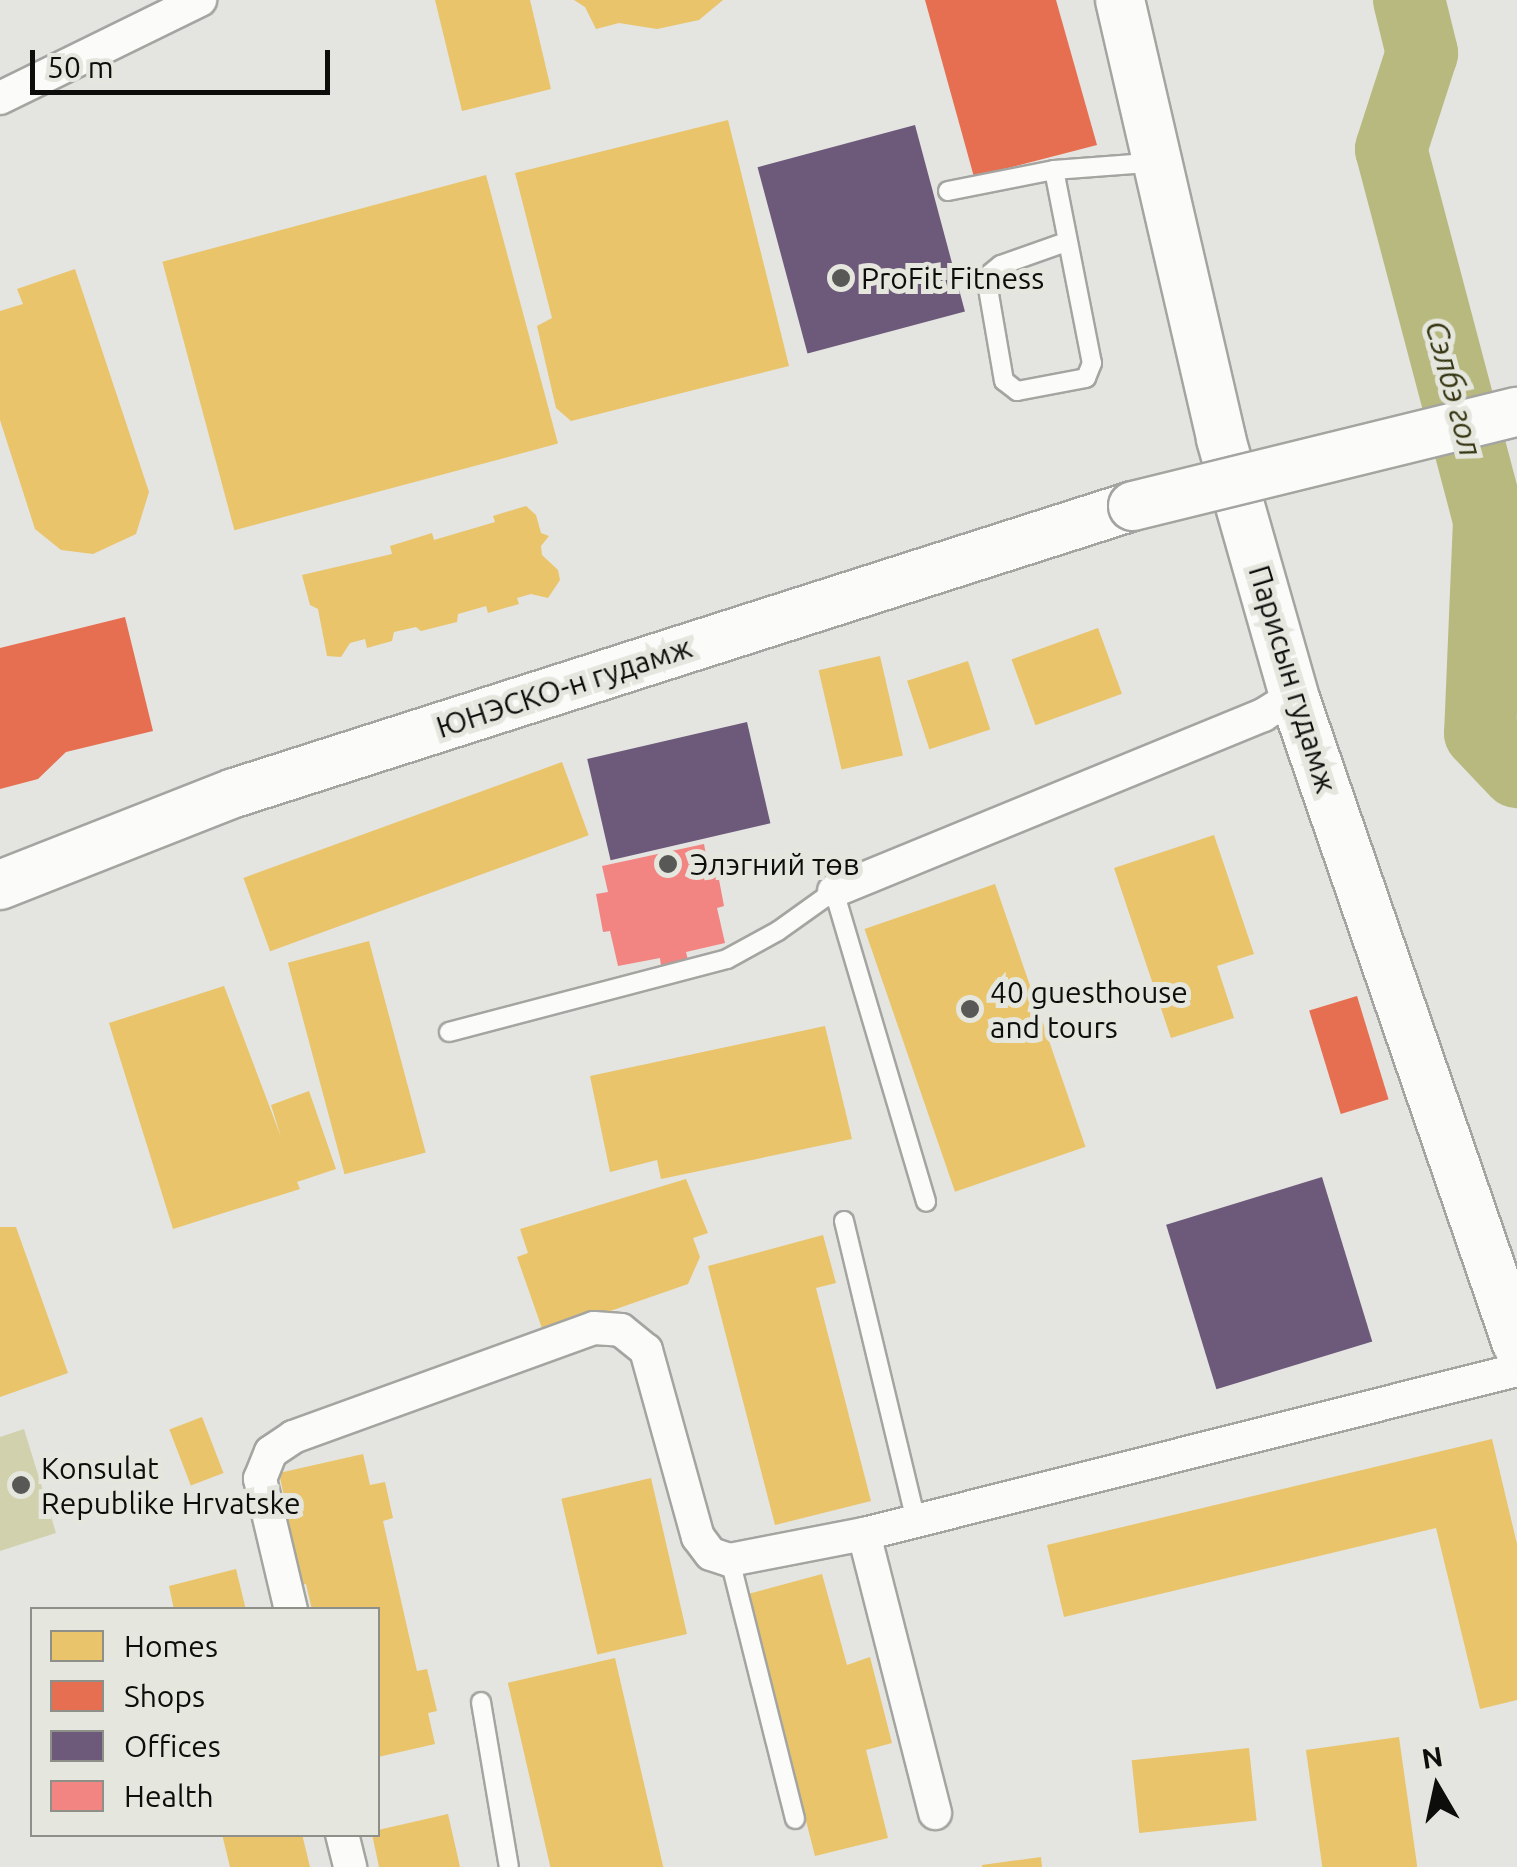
<!DOCTYPE html>
<html>
<head>
<meta charset="utf-8">
<style>
  body { margin:0 }
  #map { position:relative; width:1517px; height:1867px; overflow:hidden; background:#e4e4e0; font-family:Ubuntu,sans-serif }
  div>[style] { position:absolute }
  .green>* { inset:0; background:#d1d2ad }
  .homes>* { inset:0; background:#e9c46a; transform-origin:0 0 }
  .shops>* { inset:0; background:#e76f51; transform-origin:0 0 }
  .offices>* { inset:0; background:#6d597a; transform-origin:0 0 }
  .health>* { inset:0; background:#f28482 }
  .river>* { height:72px; margin:-36px; padding:0 36px; transform-origin:36px; border-radius:36px; background:#b8b97f }
  .roads { filter:drop-shadow(2px 0 #a4a4a1) drop-shadow(-2px 0 #a4a4a1) drop-shadow(0 2px #a4a4a1) drop-shadow(0 -2px #a4a4a1) }
  .lane>* { height:18px; margin:-9px; padding:0 9px; transform-origin:9px; border-radius:9px; background:#fbfbfa }
  .street>* { height:32px; margin:-16px; padding:0 16px; transform-origin:16px; border-radius:16px; background:#fbfbfa }
  .secondary>* { height:48px; margin:-24px; padding:0 24px; transform-origin:24px; border-radius:24px; background:#fbfbfa }
  .bridges { filter:drop-shadow(2px 0 #a4a4a1) drop-shadow(-2px 0 #a4a4a1) drop-shadow(0 2px #a4a4a1) drop-shadow(0 -2px #a4a4a1) }
  .secondary-bridge>* { height:48px; margin:-24px; padding:0 24px; transform-origin:24px; border-radius:24px; background:#fbfbfa }
  .dots>* { width:28px; height:28px; translate:-50% -50%; box-sizing:border-box; border:5px solid #e5e6de; border-radius:50% }
  span { translate:-50% -50%; white-space:nowrap; text-align:center; line-height:1.15; -webkit-text-stroke:10px #e5e6de; paint-order:stroke }
  .poi-label { font-size:30px; color:#0d0d0b }
  .left { translate:0 -50%; text-align:left }
  .street-label { font-size:30px; color:#0d0d0b }
  .water-label { font-size:32px; color:#363612; font-style:italic }
  .legend { position:absolute; left:30px; top:1607px; width:350px; height:230px; box-sizing:border-box; background:#e5e6de; border:2px solid #8f8f8a; margin:0; padding:12px 18px; list-style:none; font-size:30px; color:#0d0d0b }
  .legend li { display:flex; align-items:center; gap:20px; height:50px }
  .legend b { width:50px; border:2px solid #8f8f8a }
  .north { position:absolute; left:1387px; top:1737px; width:100px; height:100px; -webkit-text-stroke:8px #e5e6de; paint-order:stroke; rotate:351deg; font-size:28px; font-weight:700; line-height:40px; text-align:center; color:#0d0d0b }
  .north::after { content:''; display:block; margin:auto; width:35px; height:45px; background:#0d0d0b; clip-path:polygon(50% 0,100% 100%,50% 72%,0 100%) }
  .scale { position:absolute; left:30px; top:50px; width:300px; height:45px; box-sizing:border-box; border:5px solid #0d0d0b; border-top:0; padding-left:12px; font-size:30px; line-height:35px; white-space:nowrap; color:#0d0d0b; -webkit-text-stroke:8px #e5e6de; paint-order:stroke }
</style>
</head>
<body>
<div id="map">
  <div class="green">
    <div style="clip-path:polygon(24px 1429px,56px 1533px,0 1551px,0 1437px)"></div>
  </div>
  <div class="homes">
    <div style="clip-path:polygon(435px 0,530px 0,551px 89px,462px 111px)"></div>
    <div style="clip-path:polygon(574px 0,723px 0,699px 20px,657px 29px,619px 23px,596px 29px,585px 7px)"></div>
    <div style="clip-path:polygon(728px 120px,789px 366px,571px 421px,556px 408px,537px 326px,552px 318px,515px 173px)"></div>
    <div style="left:486px;top:175px;width:278px;height:335px;rotate:75deg"></div>
    <div style="clip-path:polygon(75px 269px,149px 492px,136px 534px,93px 554px,61px 550px,35px 529px,0 420px,0 311px,23px 304px,17px 289px)"></div>
    <div style="clip-path:polygon(526px 506px,536px 515px,541px 533px,549px 536px,541px 546px,542px 555px,558px 570px,560px 580px,548px 598px,531px 594px,517px 598px,519px 604px,488px 613px,486px 606px,458px 614px,457px 622px,421px 631px,416px 627px,394px 632px,392px 641px,367px 648px,365px 639px,350px 643px,341px 657px,327px 656px,318px 609px,310px 605px,302px 575px,392px 554px,390px 546px,432px 533px,434px 540px,495px 522px,493px 516px)"></div>
    <div style="left:1098px;top:628px;width:70px;height:92px;rotate:70deg"></div>
    <div style="left:880px;top:656px;width:102px;height:63px;rotate:77deg"></div>
    <div style="left:968px;top:661px;width:72px;height:64px;rotate:72deg"></div>
    <div style="left:562px;top:762px;width:78px;height:339px;rotate:70deg"></div>
    <div style="clip-path:polygon(1214px 835px,1254px 954px,1217px 966px,1234px 1018px,1171px 1038px,1114px 868px)"></div>
    <div style="left:995px;top:884px;width:278px;height:138px;rotate:71deg"></div>
    <div style="left:369px;top:941px;width:219px;height:84px;rotate:75deg"></div>
    <div style="clip-path:polygon(224px 986px,281px 1137px,271px 1105px,309px 1091px,336px 1169px,297px 1182px,300px 1189px,173px 1229px,109px 1023px)"></div>
    <div style="clip-path:polygon(825px 1026px,852px 1139px,661px 1179px,657px 1160px,610px 1172px,590px 1076px)"></div>
    <div style="clip-path:polygon(686px 1179px,708px 1233px,693px 1238px,700px 1257px,688px 1284px,544px 1334px,517px 1257px,528px 1253px,520px 1229px)"></div>
    <div style="clip-path:polygon(0 1227px,16px 1227px,68px 1373px,0 1397px)"></div>
    <div style="clip-path:polygon(823px 1235px,836px 1283px,816px 1288px,871px 1501px,775px 1525px,708px 1266px)"></div>
    <div style="left:202px;top:1417px;width:60px;height:35px;rotate:69deg"></div>
    <div style="clip-path:polygon(1492px 1439px,1517px 1544px,1517px 1700px,1480px 1709px,1436px 1528px,1064px 1617px,1047px 1545px)"></div>
    <div style="clip-path:polygon(363px 1454px,370px 1485px,385px 1482px,393px 1518px,383px 1521px,417px 1671px,427px 1669px,437px 1711px,428px 1713px,435px 1744px,378px 1757px,378px 1610px,312px 1610px,306px 1584px,294px 1587px,277px 1509px,286px 1506px,279px 1473px)"></div>
    <div style="left:651px;top:1478px;width:160px;height:92px;rotate:77deg"></div>
    <div style="clip-path:polygon(236px 1569px,246px 1610px,174px 1610px,169px 1586px)"></div>
    <div style="clip-path:polygon(822px 1574px,847px 1665px,870px 1657px,892px 1743px,866px 1750px,888px 1838px,815px 1856px,748px 1594px)"></div>
    <div style="left:615px;top:1658px;width:215px;height:110px;rotate:77deg"></div>
    <div style="left:1399px;top:1737px;width:131px;height:94px;rotate:82deg"></div>
    <div style="left:1249px;top:1748px;width:73px;height:118px;rotate:84deg"></div>
    <div style="clip-path:polygon(448px 1814px,460px 1867px,379px 1867px,372px 1834px,378px 1834px,378px 1830px)"></div>
    <div style="clip-path:polygon(222px 1834px,302px 1834px,310px 1867px,230px 1867px)"></div>
    <div style="clip-path:polygon(1041px 1857px,1042px 1867px,982px 1867px,982px 1865px)"></div>
  </div>
  <div class="shops">
    <div style="clip-path:polygon(925px 0,1056px 0,1097px 145px,974px 177px)"></div>
    <div style="clip-path:polygon(125px 617px,153px 731px,66px 752px,38px 779px,0 789px,0 648px)"></div>
    <div style="left:1357px;top:996px;width:108px;height:50px;rotate:73deg"></div>
  </div>
  <div class="offices">
    <div style="left:915px;top:125px;width:193px;height:163px;rotate:75deg"></div>
    <div style="left:747px;top:722px;width:104px;height:164px;rotate:77deg"></div>
    <div style="left:1322px;top:1177px;width:172px;height:163px;rotate:73deg"></div>
  </div>
  <div class="health">
    <div style="clip-path:polygon(704px 844px,709px 871px,717px 869px,724px 906px,717px 908px,725px 943px,686px 952px,688px 960px,661px 966px,660px 958px,618px 966px,610px 931px,603px 932px,596px 894px,608px 892px,602px 866px)"></div>
  </div>
  <div class="river">
    <div style="left:1409px;top:0;width:55px;rotate:76.2deg"></div>
    <div style="left:1422px;top:53px;width:101px;rotate:107.9deg"></div>
    <div style="left:1391px;top:149px;width:385px;rotate:75.2deg"></div>
    <div style="left:1489px;top:521px;width:212px;rotate:92.4deg"></div>
    <div style="left:1480px;top:733px;width:54px;rotate:46.5deg"></div>
  </div>
  <div class="roads">
    <div class="lane">
      <div style="left:1054px;top:170px;width:197px;rotate:78.9deg"></div>
      <div style="left:1092px;top:363px;width:16px;rotate:112deg"></div>
      <div style="left:1086px;top:378px;width:70px;rotate:169.3deg"></div>
      <div style="left:1017px;top:391px;width:16px;rotate:-142deg"></div>
      <div style="left:1004px;top:381px;width:106px;rotate:-99.8deg"></div>
      <div style="left:986px;top:277px;width:19px;rotate:-39deg"></div>
      <div style="left:1001px;top:265px;width:69px;rotate:-19.5deg"></div>
      <div style="left:948px;top:191px;width:108px;rotate:-11.2deg"></div>
      <div style="left:1054px;top:170px;width:80px;rotate:-4.3deg"></div>
      <div style="left:1134px;top:164px;width:19px;rotate:-35deg"></div>
      <div style="left:449px;top:1032px;width:287px;rotate:-14.7deg"></div>
      <div style="left:727px;top:959px;width:58px;rotate:-28.8deg"></div>
      <div style="left:778px;top:931px;width:69px;rotate:-35.5deg"></div>
      <div style="left:834px;top:891px;width:324px;rotate:73.5deg"></div>
      <div style="left:844px;top:1221px;width:309px;rotate:76.5deg"></div>
      <div style="left:730px;top:1560px;width:267px;rotate:75.9deg"></div>
      <div style="left:481px;top:1702px;width:167px;rotate:80.4deg"></div>
    </div>
    <div class="street">
      <div style="left:0;top:98px;width:223px;rotate:-26.1deg"></div>
      <div style="left:834px;top:891px;width:464px;rotate:-22.3deg"></div>
      <div style="left:1263px;top:715px;width:36px;rotate:-32deg"></div>
      <div style="left:864px;top:1534px;width:288px;rotate:75.7deg"></div>
      <div style="left:291px;top:1610px;width:135px;rotate:-103.3deg"></div>
      <div style="left:260px;top:1479px;width:29px;rotate:-68deg"></div>
      <div style="left:271px;top:1452px;width:27px;rotate:-34deg"></div>
      <div style="left:293px;top:1437px;width:320px;rotate:-19.9deg"></div>
      <div style="left:594px;top:1328px;width:27px;rotate:4deg"></div>
      <div style="left:621px;top:1330px;width:32px;rotate:39deg"></div>
      <div style="left:646px;top:1350px;width:194px;rotate:74.5deg"></div>
      <div style="left:698px;top:1537px;width:21px;rotate:53deg"></div>
      <div style="left:711px;top:1554px;width:20px;rotate:18deg"></div>
      <div style="left:730px;top:1560px;width:136px;rotate:-11deg"></div>
      <div style="left:864px;top:1534px;width:673px;rotate:-14.1deg"></div>
      <div style="left:342px;top:1834px;width:34px;rotate:76deg"></div>
    </div>
    <div class="secondary">
      <div style="left:1120px;top:0;width:450px;rotate:77deg"></div>
      <div style="left:1221px;top:439px;width:267px;rotate:74.1deg"></div>
      <div style="left:1294px;top:696px;width:685px;rotate:71.01deg"></div>
      <div style="left:0;top:885px;width:251px;rotate:-21.5deg"></div>
      <div style="left:234px;top:793px;width:944px;rotate:-17.71deg"></div>
    </div>
  </div>
  <div class="bridges">
    <div class="secondary-bridge">
      <div style="left:1133px;top:506px;width:395px;rotate:-13.8deg"></div>
    </div>
  </div>
  <div class="dots">
    <div style="left:841px;top:278px;background:#585856"></div>
    <div style="left:668px;top:864px;background:#585856"></div>
    <div style="left:970px;top:1009px;background:#585856"></div>
    <div style="left:21px;top:1485px;background:#585856"></div>
  </div>
  <div class="poi-label">
    <span class="left" style="left:861px;top:278px">ProFit Fitness</span>
    <span class="left" style="left:690px;top:864px">Элэгний төв</span>
    <span class="left" style="left:990px;top:1009px">40 guesthouse<br>and tours</span>
    <span class="left" style="left:41px;top:1485px">Konsulat<br>Republike Hrvatske</span>
  </div>
  <div class="street-label">
    <span style="left:1293px;top:679px;rotate:73deg">Парисын гудамж</span>
    <span style="left:564px;top:687px;rotate:-18deg">ЮНЭСКО-н гудамж</span>
  </div>
  <div class="water-label">
    <span style="left:1454px;top:388px;rotate:75deg">Сэлбэ гол</span>
  </div>
  <ul class="legend">
  <li><b style="height:28px;background:#e9c46a"></b>Homes</li>
  <li><b style="height:28px;background:#e76f51"></b>Shops</li>
  <li><b style="height:28px;background:#6d597a"></b>Offices</li>
  <li><b style="height:28px;background:#f28482"></b>Health</li>
  </ul>
  <div class="north">N</div>
  <div class="scale">50 m</div>
</div>
</body>
</html>
